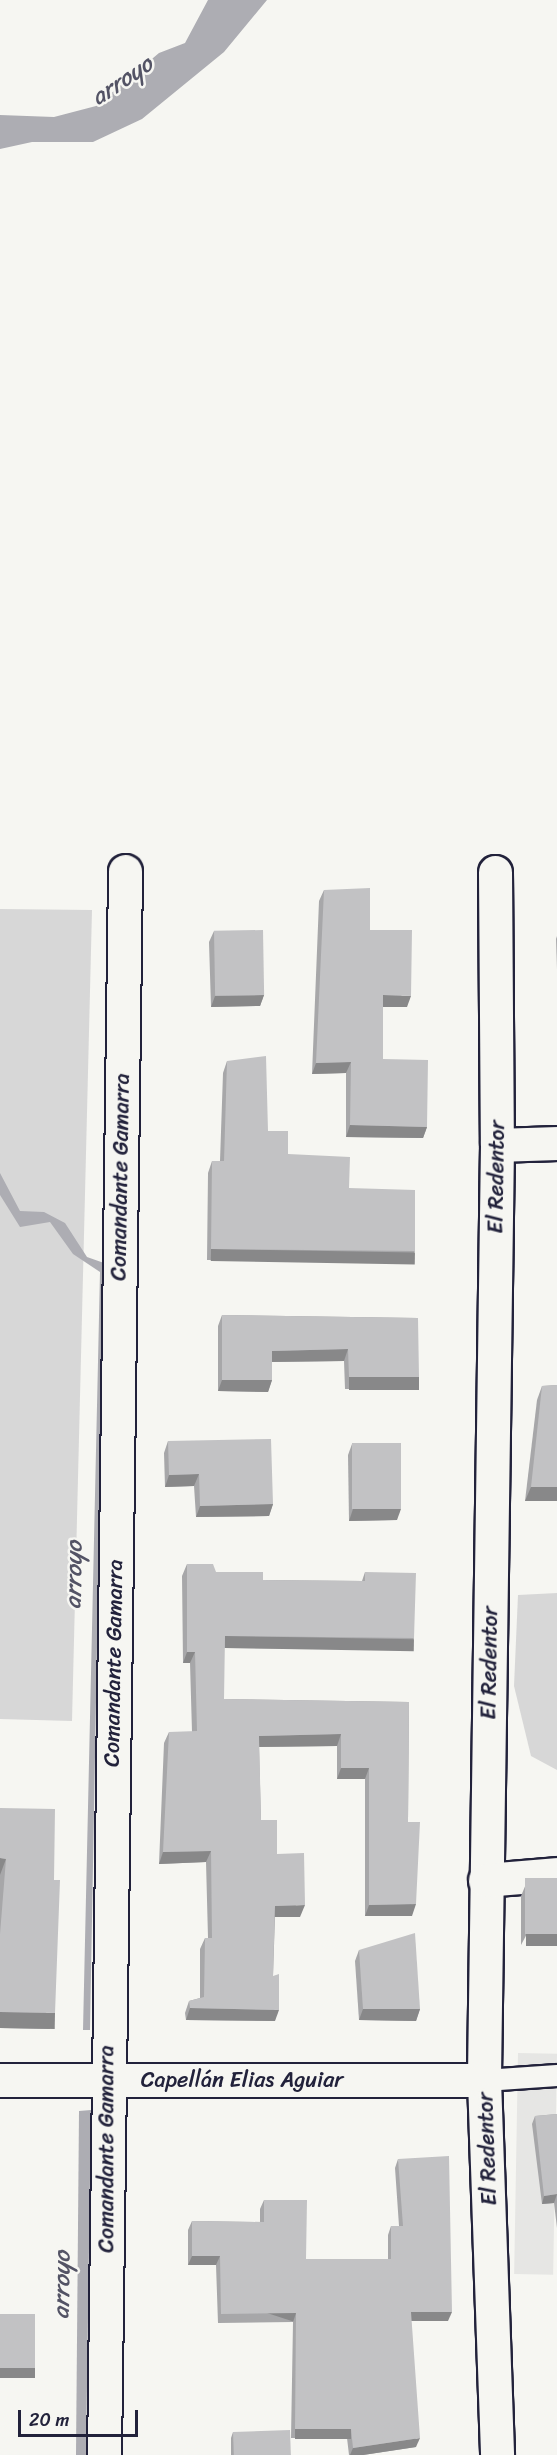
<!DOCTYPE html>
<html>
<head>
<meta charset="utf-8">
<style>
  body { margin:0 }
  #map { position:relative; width:557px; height:2455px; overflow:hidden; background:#f6f6f2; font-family:Sriracha,sans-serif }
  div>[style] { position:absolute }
  .built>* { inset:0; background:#e6e6e4; transform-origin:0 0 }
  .green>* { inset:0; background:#d7d7d7 }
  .water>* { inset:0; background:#adadb3 }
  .roads { filter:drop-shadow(2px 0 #22223b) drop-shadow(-2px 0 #22223b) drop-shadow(0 2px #22223b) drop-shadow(0 -2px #22223b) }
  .lane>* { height:21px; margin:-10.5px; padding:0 10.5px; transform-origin:10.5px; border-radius:10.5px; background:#f6f6f2 }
  .street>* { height:33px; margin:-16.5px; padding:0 16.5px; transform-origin:16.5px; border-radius:16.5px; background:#f6f6f2 }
  .wall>* { inset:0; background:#a7a7a9 }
  .shaded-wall>* { inset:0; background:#888889; transform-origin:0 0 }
  .building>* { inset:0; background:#c2c2c4; transform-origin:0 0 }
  span { translate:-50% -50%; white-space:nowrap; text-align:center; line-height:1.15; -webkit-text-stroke:5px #f6f6f2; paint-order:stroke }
  .street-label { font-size:22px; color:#22223b }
  .water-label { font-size:24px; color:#535365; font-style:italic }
  .scale { position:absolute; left:18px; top:2410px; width:120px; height:27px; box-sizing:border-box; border:3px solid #22223b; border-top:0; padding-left:8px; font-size:18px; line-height:21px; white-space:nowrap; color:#22223b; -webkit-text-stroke:4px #f6f6f2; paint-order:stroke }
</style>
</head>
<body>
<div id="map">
  <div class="built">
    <div style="left:518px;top:2053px;width:39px;height:221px;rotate:1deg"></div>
  </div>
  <div class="green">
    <div style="clip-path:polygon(0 909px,92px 910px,72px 1721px,0 1719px)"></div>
    <div style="clip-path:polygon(557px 1593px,557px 1770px,531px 1756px,514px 1686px,518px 1595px)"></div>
  </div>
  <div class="water">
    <div style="clip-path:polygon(208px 0,267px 0,224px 52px,142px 119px,93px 142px,32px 142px,0 149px,0 115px,54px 117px,96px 106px,159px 53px,185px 43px)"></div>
    <div style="clip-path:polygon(0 1173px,20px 1211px,44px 1212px,65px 1223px,87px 1257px,104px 1263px,90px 2030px,83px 2030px,100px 1272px,73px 1254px,50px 1222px,20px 1227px,0 1195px)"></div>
    <div style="clip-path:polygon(91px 2110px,86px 2455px,76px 2455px,79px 2111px)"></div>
  </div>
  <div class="roads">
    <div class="lane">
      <div style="left:484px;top:2080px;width:73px;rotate:-3.9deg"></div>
    </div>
    <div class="street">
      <div style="left:495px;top:872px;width:273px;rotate:89.6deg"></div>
      <div style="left:497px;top:1145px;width:935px;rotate:90.8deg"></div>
      <div style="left:484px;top:2080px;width:375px;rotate:88deg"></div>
      <div style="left:497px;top:1145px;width:60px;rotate:-1.9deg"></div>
      <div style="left:485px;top:1880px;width:72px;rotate:-4.8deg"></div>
      <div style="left:0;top:2080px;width:484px"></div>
      <div style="left:104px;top:2455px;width:1584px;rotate:-89.24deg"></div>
    </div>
  </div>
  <div class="wall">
    <div style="clip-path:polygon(324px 890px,370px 930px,407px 1007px,383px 1007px,383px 1059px,427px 1127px,423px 1138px,346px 1137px,346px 1073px,312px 1074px,319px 901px)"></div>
    <div style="clip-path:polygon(214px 931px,264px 995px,260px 1006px,211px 1007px,209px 942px)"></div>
    <div style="clip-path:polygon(557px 936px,557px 969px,556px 939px)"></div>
    <div style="clip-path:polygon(227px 1061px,268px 1131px,288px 1154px,349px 1188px,415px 1251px,410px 1262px,207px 1260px,208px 1173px,212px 1161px,220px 1161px,223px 1073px)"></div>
    <div style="clip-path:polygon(222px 1315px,418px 1318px,415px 1389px,345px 1389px,344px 1361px,272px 1362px,272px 1380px,268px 1392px,218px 1391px,218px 1326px)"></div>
    <div style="clip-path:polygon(557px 1385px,557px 1501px,525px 1501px,537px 1400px,542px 1386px)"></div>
    <div style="clip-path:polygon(168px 1441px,273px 1504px,269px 1516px,196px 1517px,194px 1486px,165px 1487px,164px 1453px)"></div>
    <div style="clip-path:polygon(352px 1444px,397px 1520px,349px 1521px,348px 1455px)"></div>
    <div style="clip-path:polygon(187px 1564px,216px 1572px,263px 1580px,362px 1581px,365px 1572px,414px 1638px,410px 1649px,224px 1648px,224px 1699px,409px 1702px,408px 1822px,412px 1916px,365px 1916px,365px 1779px,337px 1779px,337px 1746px,259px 1747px,261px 1820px,277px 1854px,300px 1917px,275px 1917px,273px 1976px,275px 2021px,186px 2020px,185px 2013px,189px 2001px,200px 1998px,200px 1949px,205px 1938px,208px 1938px,206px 1862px,159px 1864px,164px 1743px,169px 1732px,192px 1732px,190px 1663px,183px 1663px,182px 1576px)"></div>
    <div style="clip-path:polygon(0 1808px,50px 2029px,0 2028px)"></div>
    <div style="clip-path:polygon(557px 1878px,521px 1945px,521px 1896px,526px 1884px)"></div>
    <div style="clip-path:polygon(359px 1950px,420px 2009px,416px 2021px,359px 2020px,355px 1961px)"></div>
    <div style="clip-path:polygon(557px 2114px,557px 2228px,554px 2203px,542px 2204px,532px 2124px,535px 2116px)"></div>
    <div style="clip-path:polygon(398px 2159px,448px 2321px,411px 2321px,416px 2447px,363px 2455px,349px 2455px,347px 2438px,291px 2438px,293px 2322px,218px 2323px,216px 2265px,188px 2265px,188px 2230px,192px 2221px,260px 2222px,260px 2209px,264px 2200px,306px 2259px,388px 2259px,388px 2235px,391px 2226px,399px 2226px,395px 2168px)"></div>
    <div style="clip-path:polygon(233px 2432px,291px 2455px,231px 2455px,231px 2438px)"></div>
  </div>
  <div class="shaded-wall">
    <div style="clip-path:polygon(264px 995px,260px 1006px,211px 1007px,215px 996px)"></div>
    <div style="clip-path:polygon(383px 995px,411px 996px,407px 1007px,379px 1007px)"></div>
    <div style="clip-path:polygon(351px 1062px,346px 1073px,312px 1074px,316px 1063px)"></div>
    <div style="clip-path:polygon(350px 1125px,427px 1127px,423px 1138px,346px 1137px)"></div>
    <div style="left:211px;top:1249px;width:204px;height:12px;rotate:1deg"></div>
    <div style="clip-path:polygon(348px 1349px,344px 1361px,268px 1362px,272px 1351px)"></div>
    <div style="left:349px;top:1377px;width:70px;height:13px"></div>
    <div style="clip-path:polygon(222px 1380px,272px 1380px,268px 1392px,218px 1391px)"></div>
    <div style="clip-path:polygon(199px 1474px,194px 1486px,165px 1487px,169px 1475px)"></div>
    <div style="clip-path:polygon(531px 1487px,557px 1487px,557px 1501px,525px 1501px)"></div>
    <div style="clip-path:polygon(273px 1504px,269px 1516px,196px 1517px,200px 1506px)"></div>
    <div style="clip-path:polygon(353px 1509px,401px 1509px,397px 1520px,349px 1521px)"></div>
    <div style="left:225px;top:1636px;width:189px;height:12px;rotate:1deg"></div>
    <div style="clip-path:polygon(187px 1652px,195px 1652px,190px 1663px,183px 1663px)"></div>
    <div style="clip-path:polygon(341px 1734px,337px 1746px,255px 1747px,259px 1736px)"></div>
    <div style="clip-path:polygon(341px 1768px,369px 1768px,365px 1779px,337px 1779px)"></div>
    <div style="clip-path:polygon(211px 1851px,206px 1862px,159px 1864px,163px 1852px)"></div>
    <div style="clip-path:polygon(0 1858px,6px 1859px,0 1875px)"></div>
    <div style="clip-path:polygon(416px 1904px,412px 1916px,365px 1916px,369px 1905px)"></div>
    <div style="clip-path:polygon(305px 1905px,300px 1917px,271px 1917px,275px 1906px)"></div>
    <div style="left:526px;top:1934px;width:31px;height:12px"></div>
    <div style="clip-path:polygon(190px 2008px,279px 2010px,275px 2021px,186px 2020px)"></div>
    <div style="clip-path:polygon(363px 2009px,420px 2009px,416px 2021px,359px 2020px)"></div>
    <div style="left:0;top:2012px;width:55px;height:16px;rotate:1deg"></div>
    <div style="clip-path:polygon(557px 2194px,554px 2203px,542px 2204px,544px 2196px)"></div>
    <div style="clip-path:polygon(192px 2256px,220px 2256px,216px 2265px,188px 2265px)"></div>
    <div style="clip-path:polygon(411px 2312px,452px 2312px,448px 2321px,407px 2321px)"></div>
    <div style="left:296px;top:2313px;width:9px;height:75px;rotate:108deg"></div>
    <div style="left:0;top:2368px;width:35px;height:10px"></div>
    <div style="left:295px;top:2429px;width:56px;height:10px"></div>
    <div style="clip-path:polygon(420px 2438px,416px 2447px,363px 2455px,350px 2455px,353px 2448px)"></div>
  </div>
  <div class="building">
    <div style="clip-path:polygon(370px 888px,370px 930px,412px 930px,411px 996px,383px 995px,383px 1059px,428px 1060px,427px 1127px,350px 1125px,351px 1062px,316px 1063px,324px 890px)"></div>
    <div style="left:263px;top:930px;width:65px;height:49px;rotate:89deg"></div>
    <div style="clip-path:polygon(266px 1056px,268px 1131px,288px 1131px,288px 1154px,350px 1157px,349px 1188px,415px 1190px,415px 1251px,211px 1249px,212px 1161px,224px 1161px,227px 1061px)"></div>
    <div style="clip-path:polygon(222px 1315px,418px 1318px,419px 1377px,349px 1377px,348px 1349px,272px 1351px,272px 1380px,222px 1380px)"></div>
    <div style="clip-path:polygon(557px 1385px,557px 1487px,531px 1487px,542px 1386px)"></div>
    <div style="clip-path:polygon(271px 1439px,273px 1504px,200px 1506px,199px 1474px,169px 1475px,168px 1441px)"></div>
    <div style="left:401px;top:1443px;width:66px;height:49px;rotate:90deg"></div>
    <div style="clip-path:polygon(187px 1564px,213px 1564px,216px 1572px,263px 1572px,263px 1580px,365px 1581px,365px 1572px,416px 1573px,414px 1638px,225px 1636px,224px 1699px,409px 1702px,408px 1822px,420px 1822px,416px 1904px,369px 1905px,369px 1768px,341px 1768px,341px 1734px,259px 1736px,261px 1820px,277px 1820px,277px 1854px,304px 1853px,305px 1905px,275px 1906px,273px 1976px,279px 1974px,279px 2010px,190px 2008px,189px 2001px,204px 1997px,205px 1938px,212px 1938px,211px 1851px,163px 1852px,169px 1732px,197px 1731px,195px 1652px,187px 1652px)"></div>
    <div style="clip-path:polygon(0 1808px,55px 1809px,54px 1880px,60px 1880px,55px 2013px,0 2012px,0 1934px,6px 1859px,0 1858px)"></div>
    <div style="left:557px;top:1878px;width:56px;height:32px;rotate:90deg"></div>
    <div style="clip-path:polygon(415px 1933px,420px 2009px,363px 2009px,359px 1950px)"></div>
    <div style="clip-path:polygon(557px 2114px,557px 2198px,557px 2194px,544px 2196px,535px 2116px)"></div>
    <div style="clip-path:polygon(449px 2156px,452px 2312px,411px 2312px,420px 2438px,353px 2448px,351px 2429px,295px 2429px,296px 2313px,221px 2314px,220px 2256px,192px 2256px,192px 2221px,264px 2222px,264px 2200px,307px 2200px,306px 2259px,391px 2259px,391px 2226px,403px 2226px,398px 2159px)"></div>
    <div style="left:35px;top:2314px;width:54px;height:35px;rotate:90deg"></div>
    <div style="left:290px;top:2430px;width:25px;height:57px;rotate:88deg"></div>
  </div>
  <div class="street-label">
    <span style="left:120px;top:1177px;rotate:-89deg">Comandante Gamarra</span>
    <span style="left:496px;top:1177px;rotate:-89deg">El Redentor</span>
    <span style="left:113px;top:1663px;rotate:-89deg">Comandante Gamarra</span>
    <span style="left:489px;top:1663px;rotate:-89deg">El Redentor</span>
    <span style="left:242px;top:2080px">Capellán Elias Aguiar</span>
    <span style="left:106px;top:2149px;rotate:-90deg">Comandante Gamarra</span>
    <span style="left:487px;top:2149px;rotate:-92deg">El Redentor</span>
  </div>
  <div class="water-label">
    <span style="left:122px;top:81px;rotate:-34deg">arroyo</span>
    <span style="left:74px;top:1575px;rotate:-89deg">arroyo</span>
    <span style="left:62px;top:2285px;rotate:-89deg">arroyo</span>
  </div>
  <div class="scale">20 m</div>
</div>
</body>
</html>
